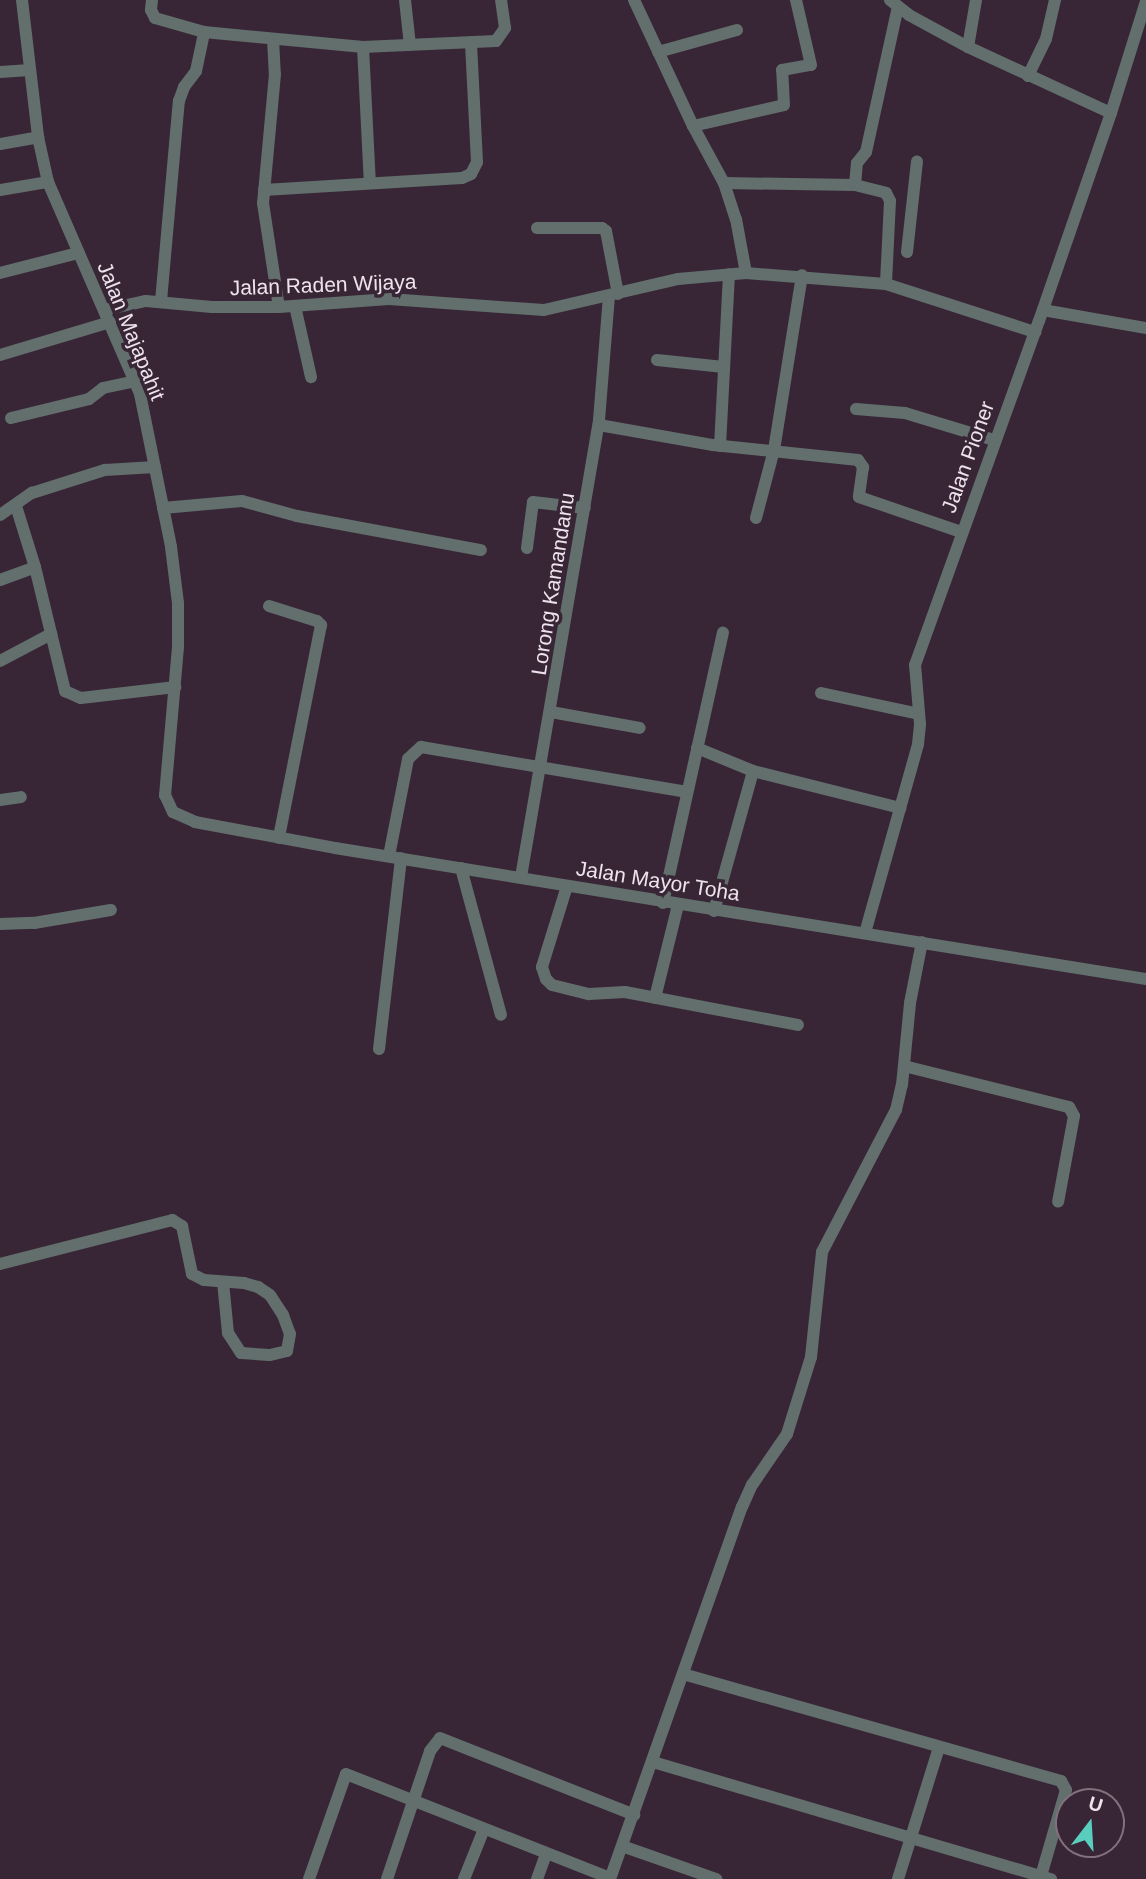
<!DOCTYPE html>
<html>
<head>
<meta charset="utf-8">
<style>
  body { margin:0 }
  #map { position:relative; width:1146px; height:1879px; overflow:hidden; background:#382636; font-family:Helvetica,sans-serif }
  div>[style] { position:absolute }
  .minor>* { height:12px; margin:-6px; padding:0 6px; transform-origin:6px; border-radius:6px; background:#626f6d }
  span { translate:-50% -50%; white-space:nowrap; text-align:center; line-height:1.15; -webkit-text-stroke:7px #382636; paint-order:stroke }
  .street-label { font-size:21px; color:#eee2ed }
  .north { position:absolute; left:1055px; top:1788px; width:70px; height:70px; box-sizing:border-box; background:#382636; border:2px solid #81717f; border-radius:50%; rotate:17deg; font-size:19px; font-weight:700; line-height:28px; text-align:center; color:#eee2ed }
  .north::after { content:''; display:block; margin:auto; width:24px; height:32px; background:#59cebf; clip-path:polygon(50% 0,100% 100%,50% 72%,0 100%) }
</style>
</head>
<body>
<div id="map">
  <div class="minor">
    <div style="left:22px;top:0;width:138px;rotate:83.3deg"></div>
    <div style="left:38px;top:137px;width:46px;rotate:77.5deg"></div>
    <div style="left:48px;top:182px;width:231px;rotate:66.5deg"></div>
    <div style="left:140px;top:394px;width:156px;rotate:78.5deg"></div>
    <div style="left:171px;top:547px;width:56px;rotate:82.9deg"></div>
    <div style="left:178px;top:603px;width:44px;rotate:90deg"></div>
    <div style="left:178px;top:647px;width:149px;rotate:95deg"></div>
    <div style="left:165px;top:795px;width:19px;rotate:65deg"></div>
    <div style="left:173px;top:812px;width:24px;rotate:24deg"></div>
    <div style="left:195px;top:822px;width:142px;rotate:10.5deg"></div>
    <div style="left:335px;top:848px;width:822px;rotate:9.18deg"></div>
    <div style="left:152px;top:0;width:10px;rotate:96deg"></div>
    <div style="left:151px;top:10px;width:9px;rotate:63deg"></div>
    <div style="left:155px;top:18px;width:51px;rotate:15.9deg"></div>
    <div style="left:204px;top:32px;width:160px;rotate:5.4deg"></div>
    <div style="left:363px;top:47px;width:133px;rotate:-2.6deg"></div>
    <div style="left:496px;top:41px;width:16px;rotate:-55deg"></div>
    <div style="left:505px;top:28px;width:28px;rotate:-98deg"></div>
    <div style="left:405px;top:0;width:45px;rotate:83.7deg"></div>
    <div style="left:634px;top:0;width:139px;rotate:64.9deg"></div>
    <div style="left:693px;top:126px;width:65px;rotate:61.5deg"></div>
    <div style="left:724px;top:183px;width:38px;rotate:72deg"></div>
    <div style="left:736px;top:219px;width:55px;rotate:79.5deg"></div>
    <div style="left:890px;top:0;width:24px;rotate:38deg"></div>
    <div style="left:909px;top:15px;width:67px;rotate:28.5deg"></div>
    <div style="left:968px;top:47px;width:157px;rotate:24.8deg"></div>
    <div style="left:273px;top:39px;width:35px;rotate:87deg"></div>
    <div style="left:275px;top:74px;width:130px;rotate:95.3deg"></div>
    <div style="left:263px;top:203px;width:105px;rotate:81.3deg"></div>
    <div style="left:363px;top:47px;width:136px;rotate:87.1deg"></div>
    <div style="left:968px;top:47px;width:48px;rotate:-80.3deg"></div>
    <div style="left:658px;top:52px;width:82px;rotate:-15.6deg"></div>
    <div style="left:0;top:72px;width:30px;rotate:-4deg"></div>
    <div style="left:1028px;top:76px;width:41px;rotate:-64.1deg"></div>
    <div style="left:1046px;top:39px;width:40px;rotate:-77deg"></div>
    <div style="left:693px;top:126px;width:93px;rotate:-13deg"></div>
    <div style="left:784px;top:105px;width:35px;rotate:-93deg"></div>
    <div style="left:782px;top:70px;width:29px;rotate:-10deg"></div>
    <div style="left:811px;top:65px;width:67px;rotate:-103deg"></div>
    <div style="left:0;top:144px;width:39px;rotate:-10deg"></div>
    <div style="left:724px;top:183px;width:131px;rotate:0.9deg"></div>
    <div style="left:855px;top:185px;width:32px;rotate:14deg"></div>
    <div style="left:886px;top:193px;width:9px;rotate:63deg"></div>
    <div style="left:890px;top:201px;width:83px;rotate:92.8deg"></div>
    <div style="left:855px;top:185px;width:22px;rotate:-85deg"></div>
    <div style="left:857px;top:163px;width:14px;rotate:-51deg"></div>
    <div style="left:866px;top:152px;width:148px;rotate:-77.6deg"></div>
    <div style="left:0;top:190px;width:49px;rotate:-9.5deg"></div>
    <div style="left:264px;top:190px;width:198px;rotate:-3.5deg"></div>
    <div style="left:462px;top:178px;width:10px;rotate:-24deg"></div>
    <div style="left:471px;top:174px;width:13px;rotate:-63deg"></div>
    <div style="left:477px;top:162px;width:120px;rotate:-92.9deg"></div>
    <div style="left:537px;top:228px;width:65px"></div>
    <div style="left:602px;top:228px;width:5px;rotate:37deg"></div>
    <div style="left:606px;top:231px;width:64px;rotate:79.2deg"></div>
    <div style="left:907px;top:252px;width:91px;rotate:-83.7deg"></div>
    <div style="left:0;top:273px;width:81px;rotate:-14.4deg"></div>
    <div style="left:161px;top:301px;width:201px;rotate:-84.9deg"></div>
    <div style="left:179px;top:101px;width:15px;rotate:-70deg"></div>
    <div style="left:184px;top:87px;width:20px;rotate:-53deg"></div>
    <div style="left:196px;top:71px;width:40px;rotate:-78deg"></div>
    <div style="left:295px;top:306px;width:73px;rotate:77.3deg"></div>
    <div style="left:104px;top:310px;width:43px;rotate:-12.1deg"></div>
    <div style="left:146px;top:301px;width:66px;rotate:5.2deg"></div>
    <div style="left:212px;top:307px;width:67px"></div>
    <div style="left:279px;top:307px;width:110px;rotate:-4.2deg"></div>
    <div style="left:389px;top:299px;width:155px;rotate:4.1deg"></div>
    <div style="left:544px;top:310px;width:138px;rotate:-13deg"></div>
    <div style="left:678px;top:279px;width:68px;rotate:-5deg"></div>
    <div style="left:746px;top:273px;width:140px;rotate:4.5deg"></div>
    <div style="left:886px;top:284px;width:157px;rotate:17.9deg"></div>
    <div style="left:1043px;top:310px;width:105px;rotate:9.9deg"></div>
    <div style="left:0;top:355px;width:115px;rotate:-16.7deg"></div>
    <div style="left:657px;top:360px;width:67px;rotate:6deg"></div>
    <div style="left:856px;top:409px;width:49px;rotate:4.7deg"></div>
    <div style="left:905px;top:413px;width:93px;rotate:16.9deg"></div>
    <div style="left:11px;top:418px;width:80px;rotate:-13.7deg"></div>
    <div style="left:89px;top:399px;width:18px;rotate:-38deg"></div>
    <div style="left:103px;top:388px;width:33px;rotate:-12deg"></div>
    <div style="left:599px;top:425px;width:116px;rotate:10deg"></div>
    <div style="left:713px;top:445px;width:146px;rotate:5.9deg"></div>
    <div style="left:858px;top:460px;width:9px;rotate:54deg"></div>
    <div style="left:863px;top:467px;width:30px;rotate:98deg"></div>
    <div style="left:859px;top:497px;width:108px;rotate:18.9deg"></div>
    <div style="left:720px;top:446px;width:172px;rotate:-87deg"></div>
    <div style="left:16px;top:506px;width:64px;rotate:72.7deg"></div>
    <div style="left:35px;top:567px;width:128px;rotate:76.4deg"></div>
    <div style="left:65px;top:691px;width:17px;rotate:24deg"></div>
    <div style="left:81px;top:698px;width:95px;rotate:-6.7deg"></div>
    <div style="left:163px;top:508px;width:79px;rotate:-5.1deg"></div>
    <div style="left:242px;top:501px;width:57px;rotate:15.3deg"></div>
    <div style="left:297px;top:516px;width:187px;rotate:10.5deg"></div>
    <div style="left:0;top:515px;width:39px;rotate:-35deg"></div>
    <div style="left:32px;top:493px;width:77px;rotate:-17.5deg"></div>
    <div style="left:105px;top:470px;width:50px;rotate:-3.4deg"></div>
    <div style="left:756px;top:518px;width:70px;rotate:-75.2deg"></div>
    <div style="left:774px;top:450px;width:177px;rotate:-80.9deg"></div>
    <div style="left:527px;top:548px;width:46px;rotate:-82.6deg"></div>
    <div style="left:533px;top:502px;width:52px;rotate:6.6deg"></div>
    <div style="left:0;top:580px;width:37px;rotate:-20deg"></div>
    <div style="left:269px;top:606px;width:50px;rotate:17.4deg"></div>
    <div style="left:317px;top:621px;width:6px;rotate:45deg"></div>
    <div style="left:321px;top:625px;width:217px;rotate:101.2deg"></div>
    <div style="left:0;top:661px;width:58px;rotate:-27.9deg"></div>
    <div style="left:821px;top:693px;width:100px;rotate:12.1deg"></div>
    <div style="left:551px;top:712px;width:90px;rotate:10.2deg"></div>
    <div style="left:697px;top:748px;width:61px;rotate:22.3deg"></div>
    <div style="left:753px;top:771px;width:152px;rotate:14.1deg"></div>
    <div style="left:0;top:800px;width:21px;rotate:-8deg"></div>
    <div style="left:389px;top:856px;width:99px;rotate:-78.9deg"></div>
    <div style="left:408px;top:759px;width:18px;rotate:-43deg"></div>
    <div style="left:421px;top:747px;width:270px;rotate:9.6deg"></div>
    <div style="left:461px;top:868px;width:152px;rotate:74.8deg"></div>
    <div style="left:521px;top:877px;width:464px;rotate:-80.3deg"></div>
    <div style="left:599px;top:420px;width:124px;rotate:-85.4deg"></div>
    <div style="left:567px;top:886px;width:85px;rotate:107.2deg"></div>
    <div style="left:542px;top:967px;width:13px;rotate:72deg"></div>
    <div style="left:546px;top:979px;width:8px;rotate:45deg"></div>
    <div style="left:552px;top:985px;width:38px;rotate:14deg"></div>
    <div style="left:589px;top:994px;width:36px;rotate:-3deg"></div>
    <div style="left:625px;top:992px;width:176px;rotate:10.8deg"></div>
    <div style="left:663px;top:903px;width:277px;rotate:-77.5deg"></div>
    <div style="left:714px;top:911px;width:145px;rotate:-74.4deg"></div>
    <div style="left:0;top:924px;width:34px;rotate:-2deg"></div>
    <div style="left:34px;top:923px;width:78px;rotate:-9.6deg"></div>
    <div style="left:865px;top:933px;width:196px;rotate:-74.3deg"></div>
    <div style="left:918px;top:744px;width:20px;rotate:-84deg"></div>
    <div style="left:920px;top:724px;width:59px;rotate:-94.8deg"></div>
    <div style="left:915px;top:665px;width:366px;rotate:-70.2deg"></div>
    <div style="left:1039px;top:321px;width:220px;rotate:-70.9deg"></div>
    <div style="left:1111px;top:113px;width:117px;rotate:-72.6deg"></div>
    <div style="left:655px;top:998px;width:96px;rotate:-76.1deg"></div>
    <div style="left:379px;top:1049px;width:192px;rotate:-83.4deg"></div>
    <div style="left:904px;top:1066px;width:170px;rotate:14deg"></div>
    <div style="left:1069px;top:1107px;width:10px;rotate:61deg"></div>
    <div style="left:1074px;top:1116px;width:87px;rotate:100.5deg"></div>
    <div style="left:0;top:1264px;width:178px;rotate:-14.3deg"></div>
    <div style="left:172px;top:1220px;width:12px;rotate:31deg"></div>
    <div style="left:182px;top:1226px;width:49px;rotate:78.2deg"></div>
    <div style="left:192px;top:1274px;width:13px;rotate:27deg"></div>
    <div style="left:204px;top:1280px;width:40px;rotate:4.3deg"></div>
    <div style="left:244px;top:1283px;width:15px;rotate:16deg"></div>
    <div style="left:258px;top:1287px;width:14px;rotate:34deg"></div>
    <div style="left:270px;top:1295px;width:24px;rotate:57deg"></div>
    <div style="left:283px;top:1315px;width:20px;rotate:70deg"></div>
    <div style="left:290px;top:1334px;width:17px;rotate:100deg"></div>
    <div style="left:287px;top:1351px;width:18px;rotate:167deg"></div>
    <div style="left:269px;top:1355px;width:28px;rotate:-176deg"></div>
    <div style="left:241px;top:1353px;width:24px;rotate:-123deg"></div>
    <div style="left:228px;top:1333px;width:51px;rotate:-95.6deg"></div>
    <div style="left:683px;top:1674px;width:393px;rotate:15.8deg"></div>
    <div style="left:1061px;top:1781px;width:10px;rotate:61deg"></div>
    <div style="left:1066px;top:1790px;width:90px;rotate:106.2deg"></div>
    <div style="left:653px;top:1762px;width:415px;rotate:16.4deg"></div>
    <div style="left:622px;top:1846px;width:100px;rotate:19.3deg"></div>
    <div style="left:309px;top:1879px;width:111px;rotate:-70.6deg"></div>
    <div style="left:346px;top:1774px;width:284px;rotate:21.5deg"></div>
    <div style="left:387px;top:1879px;width:135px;rotate:-71.4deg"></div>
    <div style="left:430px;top:1751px;width:16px;rotate:-52deg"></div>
    <div style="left:440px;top:1738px;width:209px;rotate:21.6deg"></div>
    <div style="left:464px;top:1879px;width:54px;rotate:-68.2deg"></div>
    <div style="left:537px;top:1879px;width:27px;rotate:-70deg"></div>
    <div style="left:610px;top:1879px;width:395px;rotate:-70.5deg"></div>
    <div style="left:742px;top:1507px;width:24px;rotate:-66deg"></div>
    <div style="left:752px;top:1485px;width:62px;rotate:-55.5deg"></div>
    <div style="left:787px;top:1434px;width:81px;rotate:-72.7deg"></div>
    <div style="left:811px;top:1357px;width:106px;rotate:-84deg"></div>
    <div style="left:822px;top:1252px;width:160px;rotate:-62.5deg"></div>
    <div style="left:896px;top:1110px;width:26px;rotate:-77deg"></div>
    <div style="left:902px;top:1085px;width:82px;rotate:-84.4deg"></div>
    <div style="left:910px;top:1003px;width:62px;rotate:-78.9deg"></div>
    <div style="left:898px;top:1879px;width:138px;rotate:-72.7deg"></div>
  </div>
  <div class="street-label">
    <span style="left:323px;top:285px;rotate:-2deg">Jalan Raden Wijaya</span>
    <span style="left:131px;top:331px;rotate:68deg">Jalan Majapahit</span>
    <span style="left:968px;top:457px;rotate:-70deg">Jalan Pioner</span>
    <span style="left:553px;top:584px;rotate:-81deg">Lorong Kamandanu</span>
    <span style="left:658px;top:881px;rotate:9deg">Jalan Mayor Toha</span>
  </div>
  <div class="north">U</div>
</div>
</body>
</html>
